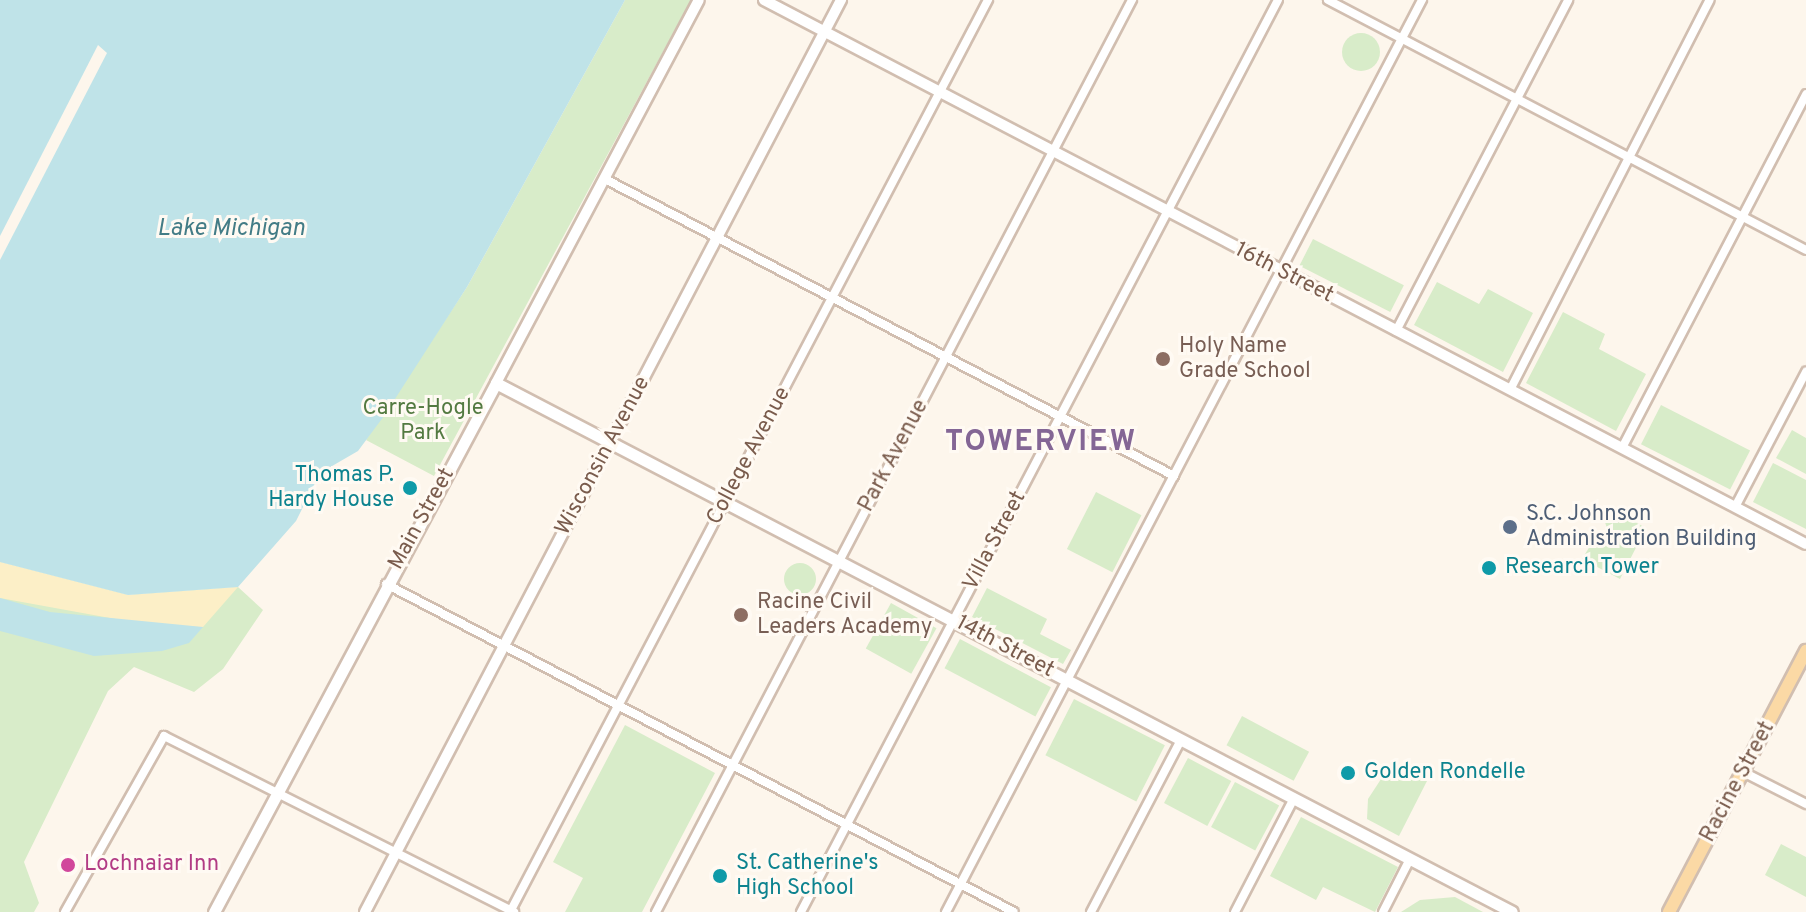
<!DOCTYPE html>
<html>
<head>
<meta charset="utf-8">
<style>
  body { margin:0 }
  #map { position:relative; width:1806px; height:912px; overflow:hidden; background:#fdf6ec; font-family:Overpass,sans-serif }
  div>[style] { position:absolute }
  .green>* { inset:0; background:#d8ecc9; transform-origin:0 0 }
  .round { border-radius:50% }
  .sand>* { inset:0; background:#fcefc7 }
  .water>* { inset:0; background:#bfe3e8 }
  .pier>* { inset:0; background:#fdf6ec }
  .roads { filter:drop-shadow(2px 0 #d1beb0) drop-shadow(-2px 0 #d1beb0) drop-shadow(0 2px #d1beb0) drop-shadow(0 -2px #d1beb0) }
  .minor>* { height:8px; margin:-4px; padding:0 4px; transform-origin:4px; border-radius:4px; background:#fff }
  .tertiary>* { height:10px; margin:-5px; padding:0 5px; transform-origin:5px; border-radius:5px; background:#fff }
  .secondary>* { height:11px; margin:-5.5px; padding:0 5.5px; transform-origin:5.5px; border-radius:5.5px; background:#fff }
  .primary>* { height:12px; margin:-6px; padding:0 6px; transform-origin:6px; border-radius:6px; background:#fbd9a5 }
  .dots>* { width:22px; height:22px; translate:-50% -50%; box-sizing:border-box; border:4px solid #fffaf3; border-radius:50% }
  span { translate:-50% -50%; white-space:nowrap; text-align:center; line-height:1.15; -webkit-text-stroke:6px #fffaf3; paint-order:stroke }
  .street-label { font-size:22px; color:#7a5c4d }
  .education-label { font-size:22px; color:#785e54 }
  .left { translate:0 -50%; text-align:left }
  .park-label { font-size:22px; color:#537a41 }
  .culture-label { font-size:22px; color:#0d838f }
  .right { translate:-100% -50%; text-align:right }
  .service-label { font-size:22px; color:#4e5e75 }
  .hotel-label { font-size:22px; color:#b23c85 }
  .water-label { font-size:24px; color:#437c86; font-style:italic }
  .district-label { font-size:30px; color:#846695; font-weight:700; letter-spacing:2px }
</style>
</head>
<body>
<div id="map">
  <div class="green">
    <div style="clip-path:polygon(625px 0,691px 0,434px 476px,366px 440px,467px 287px)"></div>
    <div class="round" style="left:1342px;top:33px;width:38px;height:38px"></div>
    <div style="left:1313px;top:239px;width:102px;height:30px;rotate:27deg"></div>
    <div style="clip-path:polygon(1437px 282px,1479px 304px,1488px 289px,1533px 313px,1503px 372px,1414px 325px)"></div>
    <div style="clip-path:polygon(1563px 312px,1605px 334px,1599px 349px,1646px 374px,1616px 431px,1526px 383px)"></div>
    <div style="left:1661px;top:405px;width:100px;height:44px;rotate:27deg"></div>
    <div style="clip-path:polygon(1792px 430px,1806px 438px,1806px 474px,1776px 458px)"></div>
    <div style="clip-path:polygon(1773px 463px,1806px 480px,1806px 529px,1753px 502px)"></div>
    <div style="left:1096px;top:492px;width:51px;height:64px;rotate:27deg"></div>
    <div style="clip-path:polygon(1609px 508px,1646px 528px,1620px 579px,1582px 559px,1590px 546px,1611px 541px,1604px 519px)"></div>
    <div style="clip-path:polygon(0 562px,128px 595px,238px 587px,263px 610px,223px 669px,194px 692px,134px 667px,108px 691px,24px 862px,39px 903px,34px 912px,0 912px)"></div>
    <div class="round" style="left:784px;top:563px;width:32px;height:32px"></div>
    <div style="clip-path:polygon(987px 588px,1047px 619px,1040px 634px,1071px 650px,1063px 664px,972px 617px)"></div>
    <div style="left:891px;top:603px;width:52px;height:52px;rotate:29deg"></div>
    <div style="left:960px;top:639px;width:103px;height:33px;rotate:28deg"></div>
    <div style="left:1074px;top:699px;width:102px;height:63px;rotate:27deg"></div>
    <div style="left:1242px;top:716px;width:76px;height:33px;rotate:28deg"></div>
    <div style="clip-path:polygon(625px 725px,715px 773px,642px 912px,565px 912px,583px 878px,553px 862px)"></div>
    <div style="left:1188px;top:758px;width:49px;height:51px;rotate:28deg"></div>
    <div style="clip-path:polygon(1406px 771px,1428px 779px,1399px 836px,1367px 819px,1368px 799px,1383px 776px)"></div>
    <div style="left:1235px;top:782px;width:50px;height:51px;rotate:28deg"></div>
    <div style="clip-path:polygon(1301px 817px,1398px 867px,1375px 912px,1323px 887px,1316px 900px,1270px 876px)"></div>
    <div style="clip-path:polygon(1781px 844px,1806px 857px,1806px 897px,1765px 875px)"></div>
    <div style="clip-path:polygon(1455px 897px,1483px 912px,1401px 912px,1420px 900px)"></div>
  </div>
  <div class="sand">
    <div style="clip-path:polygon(0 562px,128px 595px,238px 587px,203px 627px,154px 626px,0 598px)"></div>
  </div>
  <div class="water">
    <div style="clip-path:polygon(0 0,625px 0,467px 287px,384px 416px,358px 451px,320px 473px,296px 521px,238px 587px,128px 595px,0 562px)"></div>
    <div style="clip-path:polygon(0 598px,50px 612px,203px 627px,189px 643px,162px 651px,94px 656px,0 631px)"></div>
  </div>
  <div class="pier">
    <div style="clip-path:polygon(98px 45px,107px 53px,0 260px,0 236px)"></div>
  </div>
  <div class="roads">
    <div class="minor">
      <div style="left:1328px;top:0;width:539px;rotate:27.61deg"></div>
      <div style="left:605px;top:179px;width:642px;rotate:27.56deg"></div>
      <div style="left:1396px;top:331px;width:373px;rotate:-62.5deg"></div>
      <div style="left:1510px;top:390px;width:438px;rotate:-62.9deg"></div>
      <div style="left:1622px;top:448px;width:399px;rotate:-62.5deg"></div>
      <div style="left:1735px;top:507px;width:153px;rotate:-62.3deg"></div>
      <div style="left:386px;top:584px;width:708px;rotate:27.58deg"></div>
      <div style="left:1743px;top:772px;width:71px;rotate:26.9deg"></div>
      <div style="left:65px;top:912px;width:202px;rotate:-60.6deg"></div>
      <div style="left:164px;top:736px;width:392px;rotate:26.7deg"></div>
      <div style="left:510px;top:912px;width:1030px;rotate:-62.34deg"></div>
      <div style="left:656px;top:912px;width:1029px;rotate:-62.44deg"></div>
      <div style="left:801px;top:912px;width:1029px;rotate:-62.39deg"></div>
      <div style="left:946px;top:912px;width:1029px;rotate:-62.44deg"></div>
      <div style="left:1091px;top:912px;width:194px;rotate:-62.4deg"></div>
      <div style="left:1235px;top:912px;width:128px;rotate:-62.6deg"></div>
      <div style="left:1383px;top:912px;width:59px;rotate:-63deg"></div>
    </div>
    <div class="tertiary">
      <div style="left:764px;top:0;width:1175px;rotate:27.57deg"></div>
      <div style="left:496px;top:383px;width:433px;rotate:-62.1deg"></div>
      <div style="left:365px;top:912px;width:1029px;rotate:-62.44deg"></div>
    </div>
    <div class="secondary">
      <div style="left:214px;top:912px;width:599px;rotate:-61.94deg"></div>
      <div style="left:496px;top:383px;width:1145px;rotate:27.5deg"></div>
    </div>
    <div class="primary">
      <div style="left:1669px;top:912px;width:295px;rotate:-62.3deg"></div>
    </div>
  </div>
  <div class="dots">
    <div style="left:1163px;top:359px;background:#8d6e63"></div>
    <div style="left:410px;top:488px;background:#0f9aa8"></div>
    <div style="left:1510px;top:527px;background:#5c6f8a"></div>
    <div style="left:1489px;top:568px;background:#0f9aa8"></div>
    <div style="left:741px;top:615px;background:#8d6e63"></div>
    <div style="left:1348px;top:773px;background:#0f9aa8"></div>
    <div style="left:68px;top:865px;background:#d1479c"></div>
    <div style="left:720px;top:876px;background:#0f9aa8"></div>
  </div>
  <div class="street-label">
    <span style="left:1284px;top:273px;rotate:27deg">16th Street</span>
    <span style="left:603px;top:456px;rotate:-62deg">Wisconsin Avenue</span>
    <span style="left:749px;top:456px;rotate:-62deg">College Avenue</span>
    <span style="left:894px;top:456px;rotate:-62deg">Park Avenue</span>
    <span style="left:422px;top:519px;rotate:-61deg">Main Street</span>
    <span style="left:995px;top:541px;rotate:-62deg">Villa Street</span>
    <span style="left:1005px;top:647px;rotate:28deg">14th Street</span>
    <span style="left:1738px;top:782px;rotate:-62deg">Racine Street</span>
  </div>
  <div class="education-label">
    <span class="left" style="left:1179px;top:359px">Holy Name<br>Grade School</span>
    <span class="left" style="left:757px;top:615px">Racine Civil<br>Leaders Academy</span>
  </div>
  <div class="park-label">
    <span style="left:423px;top:421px">Carre-Hogle<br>Park</span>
  </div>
  <div class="culture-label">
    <span class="right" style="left:394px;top:488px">Thomas P.<br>Hardy House</span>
    <span class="left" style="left:1505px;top:568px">Research Tower</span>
    <span class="left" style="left:1364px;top:773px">Golden Rondelle</span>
    <span class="left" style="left:736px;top:876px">St. Catherine's<br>High School</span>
  </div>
  <div class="service-label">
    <span class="left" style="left:1526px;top:527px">S.C. Johnson<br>Administration Building</span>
  </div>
  <div class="hotel-label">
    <span class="left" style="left:84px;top:865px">Lochnaiar Inn</span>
  </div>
  <div class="water-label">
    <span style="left:231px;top:230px">Lake Michigan</span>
  </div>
  <div class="district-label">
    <span style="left:1041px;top:443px">TOWERVIEW</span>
  </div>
</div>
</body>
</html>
